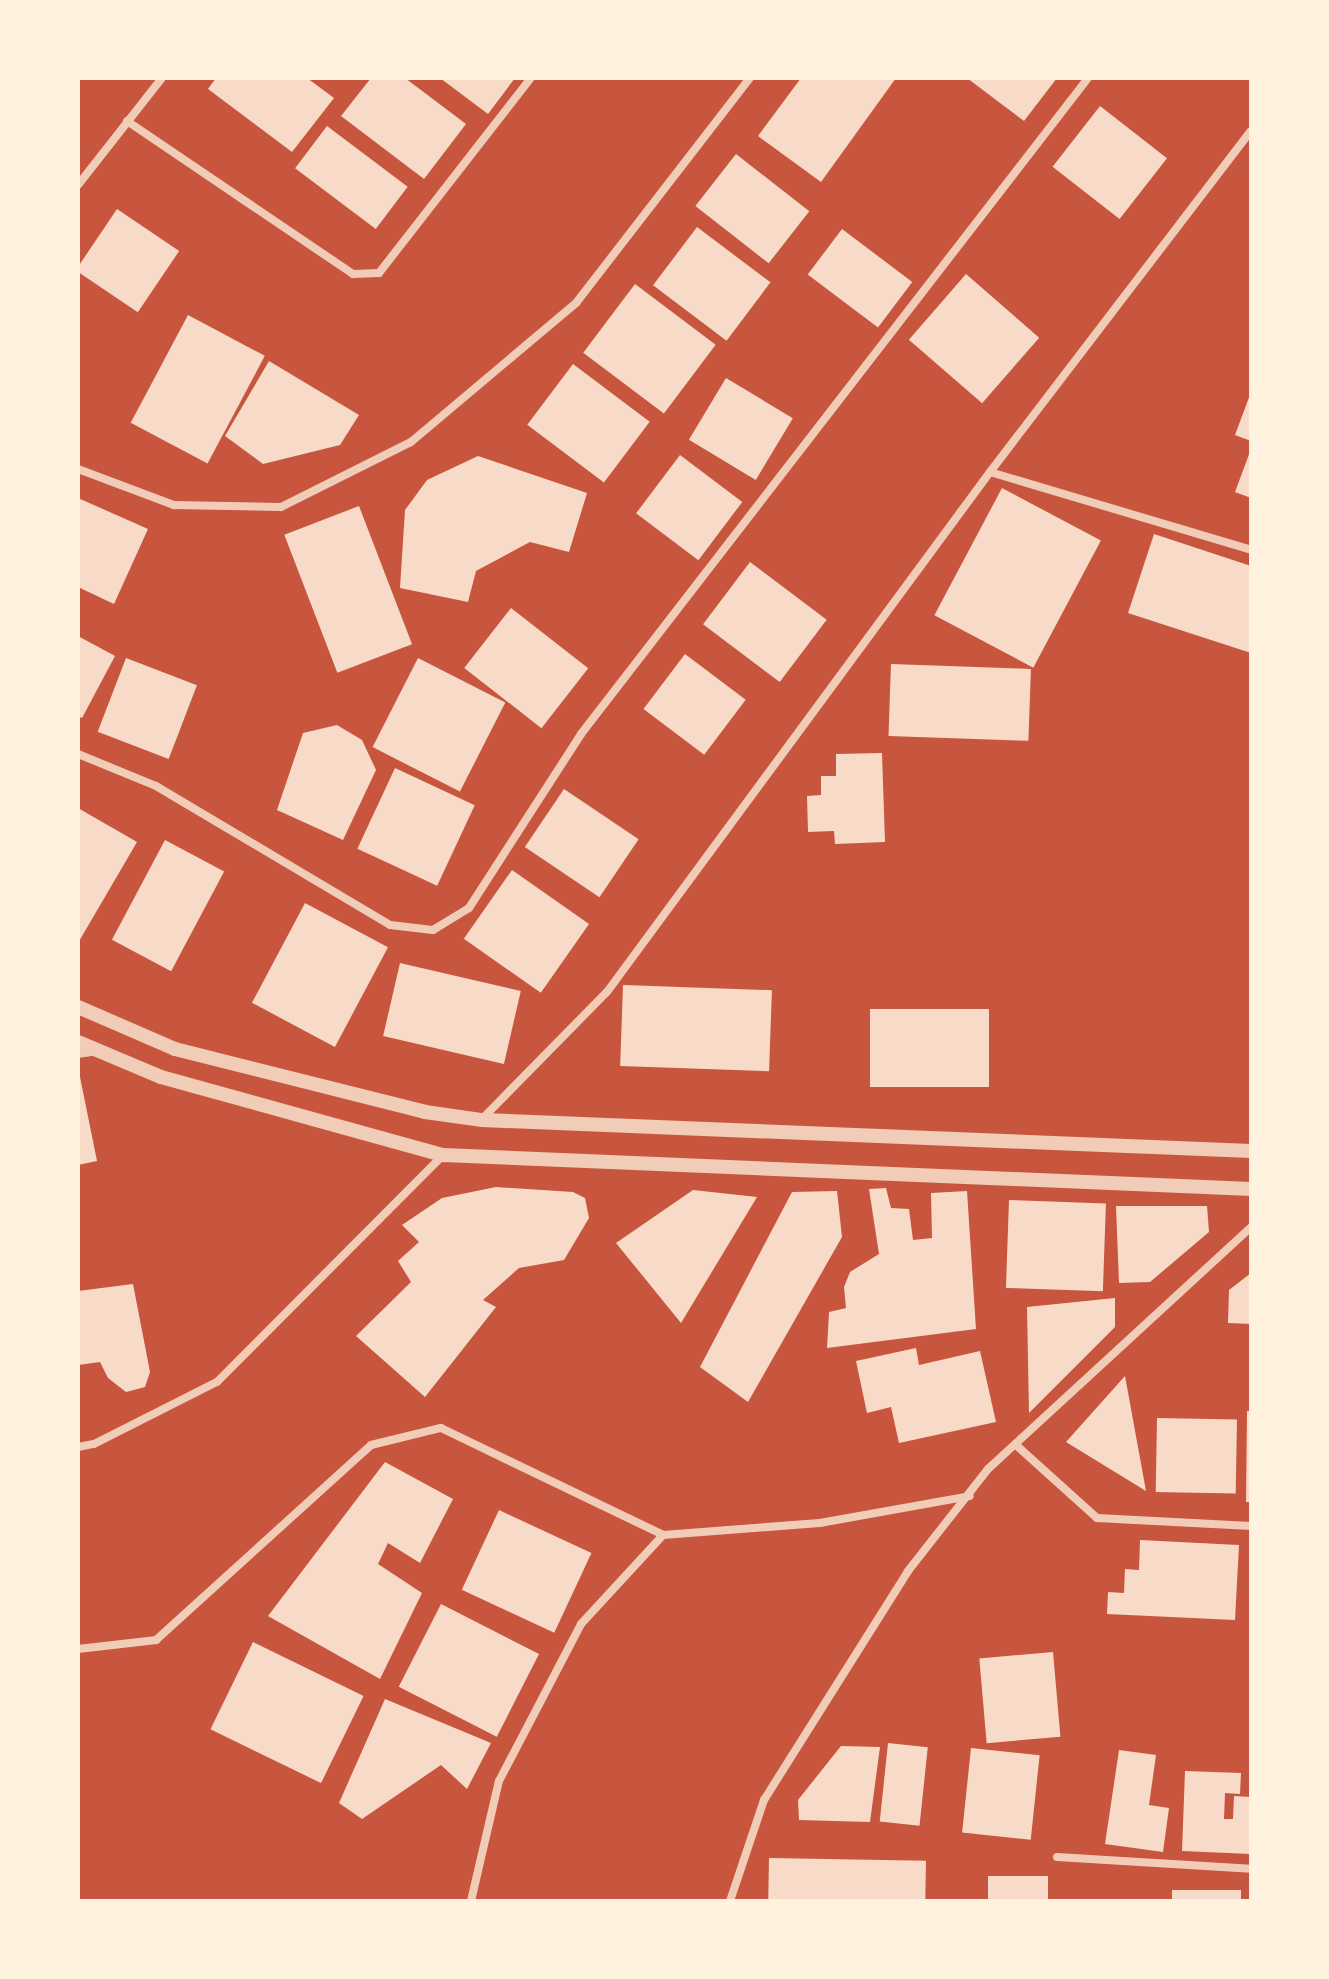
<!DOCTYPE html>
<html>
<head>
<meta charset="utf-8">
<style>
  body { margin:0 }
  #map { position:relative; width:1329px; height:1979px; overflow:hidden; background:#c8553d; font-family:Ubuntu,sans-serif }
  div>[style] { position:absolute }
  .building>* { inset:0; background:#f7dbc8; transform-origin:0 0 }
  .minor>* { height:8px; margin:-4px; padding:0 4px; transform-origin:4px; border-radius:4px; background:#f1ccb7 }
  .tertiary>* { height:14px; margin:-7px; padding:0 7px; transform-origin:7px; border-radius:7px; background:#f1ccb7 }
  span { translate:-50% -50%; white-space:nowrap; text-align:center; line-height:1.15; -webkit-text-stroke:6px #fff3e0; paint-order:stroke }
  .frame { position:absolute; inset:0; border:80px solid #fff3e0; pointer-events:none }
</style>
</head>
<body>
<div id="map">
  <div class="building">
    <div style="clip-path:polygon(216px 78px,307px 78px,334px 98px,292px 152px,208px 89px)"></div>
    <div style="clip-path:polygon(371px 78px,405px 78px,466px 124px,424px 179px,341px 116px)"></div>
    <div style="clip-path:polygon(440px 78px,515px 78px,488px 114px)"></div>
    <div style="clip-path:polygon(801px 78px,896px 78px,821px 182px,758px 136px)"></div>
    <div style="clip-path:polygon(967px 78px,1057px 78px,1024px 121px)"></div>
    <div style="left:1100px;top:106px;width:85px;height:77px;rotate:38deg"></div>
    <div style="left:327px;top:126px;width:101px;height:53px;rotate:37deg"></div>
    <div style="left:736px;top:154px;width:93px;height:66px;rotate:38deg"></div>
    <div style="left:117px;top:209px;width:75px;height:74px;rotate:34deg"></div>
    <div style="left:697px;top:227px;width:92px;height:73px;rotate:37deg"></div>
    <div style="left:842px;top:229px;width:88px;height:57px;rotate:37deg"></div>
    <div style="left:966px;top:274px;width:97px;height:87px;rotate:41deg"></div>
    <div style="left:635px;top:284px;width:101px;height:86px;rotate:37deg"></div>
    <div style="left:188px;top:315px;width:87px;height:122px;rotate:28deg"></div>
    <div style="clip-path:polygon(269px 361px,359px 415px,340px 445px,263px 464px,225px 436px)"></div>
    <div style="left:573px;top:364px;width:96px;height:76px;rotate:37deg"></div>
    <div style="left:726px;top:378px;width:78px;height:72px;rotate:31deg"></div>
    <div style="clip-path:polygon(1251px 392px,1251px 441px,1235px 435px)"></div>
    <div style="clip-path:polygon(1251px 449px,1251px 498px,1235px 492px)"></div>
    <div style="left:680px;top:455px;width:78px;height:73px;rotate:37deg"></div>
    <div style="clip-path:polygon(478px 456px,587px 493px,569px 552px,530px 542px,476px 571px,468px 602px,400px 588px,405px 510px,427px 480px)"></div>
    <div style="left:1002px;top:488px;width:112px;height:144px;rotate:28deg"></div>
    <div style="clip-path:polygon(78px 498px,148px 529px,114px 604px,78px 587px)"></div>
    <div style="left:359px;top:506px;width:148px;height:80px;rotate:69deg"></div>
    <div style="clip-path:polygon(1154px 534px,1251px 566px,1251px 653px,1128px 613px)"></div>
    <div style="left:750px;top:562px;width:96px;height:78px;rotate:37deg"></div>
    <div style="left:511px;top:608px;width:98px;height:76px;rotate:38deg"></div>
    <div style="clip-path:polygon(78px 636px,115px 656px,82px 718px,78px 716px)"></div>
    <div style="left:685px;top:654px;width:76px;height:69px;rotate:37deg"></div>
    <div style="left:126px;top:658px;width:76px;height:79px;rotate:21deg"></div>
    <div style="left:418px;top:658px;width:98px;height:100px;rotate:27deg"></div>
    <div style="left:891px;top:664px;width:140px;height:72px;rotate:2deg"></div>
    <div style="clip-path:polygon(337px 725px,362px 740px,376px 770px,343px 840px,277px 810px,303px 733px)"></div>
    <div style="clip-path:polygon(882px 753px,885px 842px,835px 844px,834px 831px,808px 832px,807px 796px,821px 795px,821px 776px,836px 776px,836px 754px)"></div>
    <div style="left:395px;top:768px;width:88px;height:89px;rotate:25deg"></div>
    <div style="left:564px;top:789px;width:90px;height:70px;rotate:34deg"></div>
    <div style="clip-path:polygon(78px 808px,137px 842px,78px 943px)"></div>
    <div style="left:165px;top:840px;width:67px;height:113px;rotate:28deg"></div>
    <div style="left:512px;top:870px;width:94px;height:84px;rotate:35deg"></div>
    <div style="left:305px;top:903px;width:94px;height:113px;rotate:28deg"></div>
    <div style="left:400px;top:963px;width:124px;height:75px;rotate:13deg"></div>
    <div style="left:623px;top:985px;width:149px;height:81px;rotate:2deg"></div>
    <div style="left:870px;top:1009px;width:119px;height:78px"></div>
    <div style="clip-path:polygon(79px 1072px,97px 1161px,78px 1165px,78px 1073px)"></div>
    <div style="clip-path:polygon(496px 1187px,573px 1192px,585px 1198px,589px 1218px,564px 1260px,519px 1268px,483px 1300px,496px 1307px,425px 1397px,356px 1336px,411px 1282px,398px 1261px,419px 1242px,402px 1225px,442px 1198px)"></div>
    <div style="clip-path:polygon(886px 1188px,891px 1208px,909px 1209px,913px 1240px,932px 1238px,931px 1193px,967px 1191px,976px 1329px,827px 1348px,829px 1312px,846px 1308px,844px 1287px,850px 1272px,879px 1254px,869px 1189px)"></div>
    <div style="clip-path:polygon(693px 1190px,757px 1197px,681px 1323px,616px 1243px)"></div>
    <div style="clip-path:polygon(837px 1191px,842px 1237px,748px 1402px,700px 1367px,792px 1192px)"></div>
    <div style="left:1009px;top:1200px;width:97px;height:88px;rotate:2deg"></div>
    <div style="clip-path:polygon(1116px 1206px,1207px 1206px,1209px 1232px,1150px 1282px,1119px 1283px)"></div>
    <div style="clip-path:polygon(1251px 1273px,1251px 1324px,1228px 1323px,1229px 1290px)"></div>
    <div style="clip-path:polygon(133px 1284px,150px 1372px,145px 1387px,126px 1392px,108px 1378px,100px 1362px,78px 1365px,78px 1291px)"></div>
    <div style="clip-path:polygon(1115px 1298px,1115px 1327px,1029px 1413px,1027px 1307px)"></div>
    <div style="clip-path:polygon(916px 1348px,919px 1365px,980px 1351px,996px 1422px,899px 1443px,891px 1407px,867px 1413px,856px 1361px)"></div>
    <div style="clip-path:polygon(1125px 1376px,1146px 1491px,1066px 1442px)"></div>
    <div style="clip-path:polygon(1247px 1411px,1251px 1411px,1251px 1502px,1246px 1502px)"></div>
    <div style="left:1157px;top:1418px;width:80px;height:74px;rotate:1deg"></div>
    <div style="clip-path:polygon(385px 1462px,453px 1499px,420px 1563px,388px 1543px,378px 1564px,422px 1593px,380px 1679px,268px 1616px)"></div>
    <div style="left:499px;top:1510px;width:102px;height:88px;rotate:25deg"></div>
    <div style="clip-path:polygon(1140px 1540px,1239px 1545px,1235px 1620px,1107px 1614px,1108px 1592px,1124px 1593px,1125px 1569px,1139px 1570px)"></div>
    <div style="left:441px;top:1604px;width:110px;height:93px;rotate:27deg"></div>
    <div style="left:253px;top:1642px;width:123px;height:97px;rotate:26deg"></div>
    <div style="left:1053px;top:1652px;width:85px;height:74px;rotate:85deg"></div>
    <div style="clip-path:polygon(385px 1699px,491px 1743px,467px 1789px,441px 1765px,362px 1819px,339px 1803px)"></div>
    <div style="left:888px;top:1743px;width:40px;height:79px;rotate:6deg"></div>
    <div style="clip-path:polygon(841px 1746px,880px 1747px,870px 1822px,799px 1820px,798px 1800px)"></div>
    <div style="left:971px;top:1748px;width:69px;height:85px;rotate:6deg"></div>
    <div style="clip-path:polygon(1119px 1750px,1156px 1755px,1149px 1805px,1169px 1808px,1163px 1852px,1105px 1844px)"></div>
    <div style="clip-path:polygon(1185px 1771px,1241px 1773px,1240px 1794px,1225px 1793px,1224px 1819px,1233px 1819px,1234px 1796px,1251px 1797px,1251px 1854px,1182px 1851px)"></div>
    <div style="left:769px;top:1858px;width:157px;height:43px;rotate:1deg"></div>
    <div style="left:1048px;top:1876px;width:25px;height:60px;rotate:90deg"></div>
    <div style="left:1241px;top:1890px;width:11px;height:69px;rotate:90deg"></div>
  </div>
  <div class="minor">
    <div style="left:127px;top:121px;width:273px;rotate:34.1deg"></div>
    <div style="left:353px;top:274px;width:26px;rotate:-2deg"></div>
    <div style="left:379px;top:273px;width:247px;rotate:-52.1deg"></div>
    <div style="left:78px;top:185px;width:136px;rotate:-51.9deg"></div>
    <div style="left:78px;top:469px;width:103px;rotate:20.6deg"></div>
    <div style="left:174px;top:505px;width:107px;rotate:1.1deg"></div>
    <div style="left:281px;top:507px;width:145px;rotate:-26.6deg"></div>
    <div style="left:411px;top:442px;width:216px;rotate:-40.1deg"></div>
    <div style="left:576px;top:303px;width:284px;rotate:-52.3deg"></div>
    <div style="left:990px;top:472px;width:272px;rotate:16.6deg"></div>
    <div style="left:78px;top:754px;width:84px;rotate:22.3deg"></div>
    <div style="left:156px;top:786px;width:272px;rotate:30.7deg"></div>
    <div style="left:390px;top:925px;width:43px;rotate:6.6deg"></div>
    <div style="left:433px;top:930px;width:42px;rotate:-31.4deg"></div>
    <div style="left:469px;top:908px;width:207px;rotate:-57.2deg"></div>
    <div style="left:581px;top:734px;width:829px;rotate:-52.3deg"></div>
    <div style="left:78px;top:1054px;width:18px;rotate:-9deg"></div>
    <div style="left:482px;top:1119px;width:178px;rotate:-45.5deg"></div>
    <div style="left:607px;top:992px;width:646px;rotate:-53.63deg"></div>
    <div style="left:990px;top:472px;width:429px;rotate:-52.6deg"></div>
    <div style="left:1016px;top:1445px;width:109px;rotate:42deg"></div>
    <div style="left:1097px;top:1518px;width:154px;rotate:3deg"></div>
    <div style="left:78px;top:1447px;width:16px;rotate:-11deg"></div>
    <div style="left:94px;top:1444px;width:138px;rotate:-26.8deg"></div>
    <div style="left:217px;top:1382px;width:320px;rotate:-45.1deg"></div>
    <div style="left:78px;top:1649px;width:79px;rotate:-6.6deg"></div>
    <div style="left:156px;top:1640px;width:290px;rotate:-42.2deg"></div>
    <div style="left:371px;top:1445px;width:72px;rotate:-13.7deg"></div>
    <div style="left:441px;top:1428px;width:246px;rotate:25.7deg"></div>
    <div style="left:663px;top:1535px;width:157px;rotate:-4.4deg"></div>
    <div style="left:820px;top:1523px;width:152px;rotate:-10.2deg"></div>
    <div style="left:1057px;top:1857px;width:194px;rotate:3.5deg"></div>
    <div style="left:471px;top:1901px;width:123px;rotate:-76.9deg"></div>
    <div style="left:499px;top:1781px;width:177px;rotate:-62.4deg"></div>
    <div style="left:581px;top:1624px;width:121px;rotate:-47.3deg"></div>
    <div style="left:730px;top:1901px;width:107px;rotate:-71.4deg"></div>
    <div style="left:764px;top:1800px;width:271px;rotate:-57.8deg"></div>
    <div style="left:908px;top:1571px;width:130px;rotate:-51.9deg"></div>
    <div style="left:988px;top:1469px;width:357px;rotate:-42.6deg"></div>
  </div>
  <div class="tertiary">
    <div style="left:78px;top:1007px;width:106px;rotate:23.4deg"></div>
    <div style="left:175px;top:1049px;width:258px;rotate:14.1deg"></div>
    <div style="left:425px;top:1112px;width:58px;rotate:8deg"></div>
    <div style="left:482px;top:1120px;width:770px;rotate:2.31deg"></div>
    <div style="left:78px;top:1042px;width:90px;rotate:22.9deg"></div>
    <div style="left:161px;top:1077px;width:293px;rotate:15.5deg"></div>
    <div style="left:443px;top:1155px;width:809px;rotate:2.41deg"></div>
  </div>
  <div class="frame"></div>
</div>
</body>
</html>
